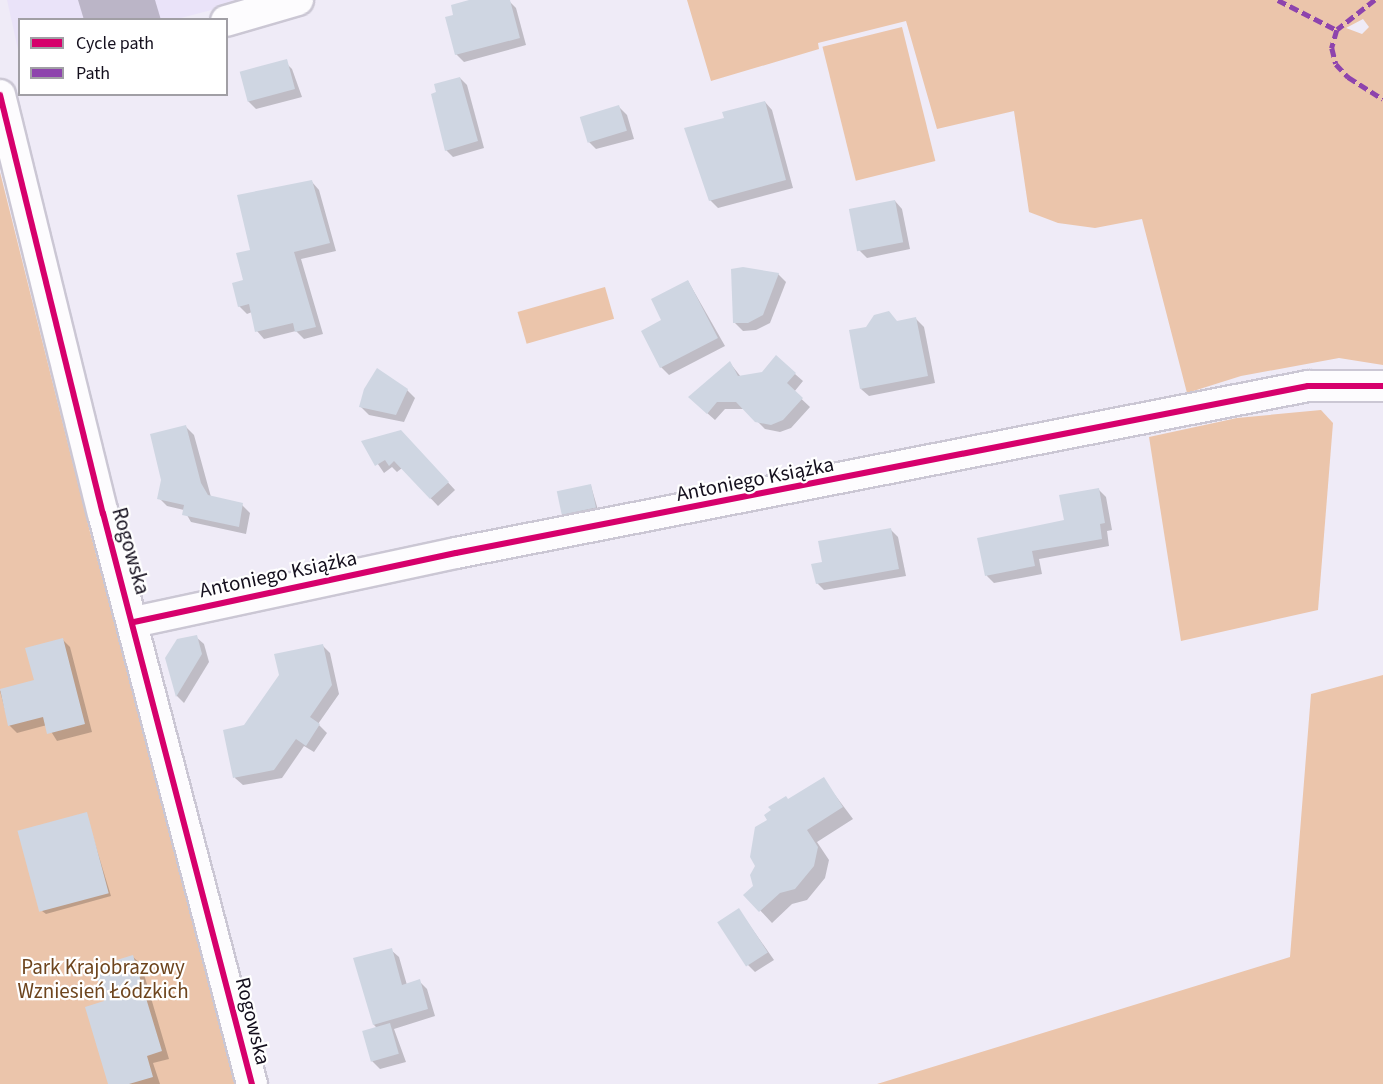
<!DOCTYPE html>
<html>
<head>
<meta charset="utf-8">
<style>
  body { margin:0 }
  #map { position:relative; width:1383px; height:1084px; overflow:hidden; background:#efebf7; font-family:"Source Sans 3",sans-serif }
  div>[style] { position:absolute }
  .built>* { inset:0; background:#eae3f9 }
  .green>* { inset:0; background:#ebc5ab; transform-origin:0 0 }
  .shadow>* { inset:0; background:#0003 }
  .building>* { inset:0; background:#cfd6e2; transform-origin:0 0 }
  .roads { filter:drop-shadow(2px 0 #cbc7d4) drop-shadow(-2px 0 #cbc7d4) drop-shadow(0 2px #cbc7d4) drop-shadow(0 -2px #cbc7d4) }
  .minor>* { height:30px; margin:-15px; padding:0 15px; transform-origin:15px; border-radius:15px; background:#fdfcfe }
  .quiet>* { height:4.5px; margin-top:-2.25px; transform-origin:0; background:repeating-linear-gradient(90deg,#8e44ad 0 9px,transparent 0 13.5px) }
  .cycleway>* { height:6px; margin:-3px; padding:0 3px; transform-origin:3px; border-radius:3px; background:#d6006c }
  span { translate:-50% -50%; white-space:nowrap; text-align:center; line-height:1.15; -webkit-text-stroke:4.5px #fff; paint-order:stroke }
  .street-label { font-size:21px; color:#140f1d }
  .park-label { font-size:21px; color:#6e451e }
  .legend { position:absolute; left:18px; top:18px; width:210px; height:78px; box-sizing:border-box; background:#fff; border:2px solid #a19fa5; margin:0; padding:8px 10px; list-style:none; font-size:18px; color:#140f1d }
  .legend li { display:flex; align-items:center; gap:12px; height:30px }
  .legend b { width:30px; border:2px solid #a19fa5 }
</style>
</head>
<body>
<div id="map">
  <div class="built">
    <div style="clip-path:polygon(7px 0,250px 0,177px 19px,20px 20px,19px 54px)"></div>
  </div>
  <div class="green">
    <div style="clip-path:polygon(evenodd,687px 0,1383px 0,1383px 365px,1339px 358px,1241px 376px,1187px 393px,1142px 219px,1095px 228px,1058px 223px,1029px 212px,1014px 111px,937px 129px,906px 21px,818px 43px,819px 49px,711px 81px,687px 0,1363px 19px,1369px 27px,1362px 34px,1346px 28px,1363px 19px)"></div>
    <div style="left:902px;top:27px;width:138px;height:82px;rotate:76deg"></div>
    <div style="clip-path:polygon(0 172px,90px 532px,238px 1084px,0 1084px)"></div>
    <div style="left:605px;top:287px;width:33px;height:91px;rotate:74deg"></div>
    <div style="clip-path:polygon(1321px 410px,1333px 423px,1318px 610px,1181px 641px,1149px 437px,1237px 418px)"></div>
    <div style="clip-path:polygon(1383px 675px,1383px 1084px,877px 1084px,1290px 957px,1311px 694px)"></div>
  </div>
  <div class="shadow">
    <div style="clip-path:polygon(78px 0,155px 0,161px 20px,84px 20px)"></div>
    <div style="clip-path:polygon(474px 0,509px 1px,516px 8px,526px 45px,464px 62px,456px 54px,455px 16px)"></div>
    <div style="clip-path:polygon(284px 61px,292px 69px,302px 97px,256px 109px,248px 101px)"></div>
    <div style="clip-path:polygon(460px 78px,467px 85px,484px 148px,453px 157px,446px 150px)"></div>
    <div style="clip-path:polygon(765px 102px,772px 110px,793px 188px,718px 208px,710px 200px,726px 119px)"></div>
    <div style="clip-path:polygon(619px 107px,627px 115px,634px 139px,596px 149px,588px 141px)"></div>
    <div style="clip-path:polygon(312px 182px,319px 190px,336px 251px,301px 259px,323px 334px,304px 339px,296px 331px,264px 339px,257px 331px,252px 312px,247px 314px,239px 306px,252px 251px)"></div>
    <div style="clip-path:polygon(895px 201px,902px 209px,910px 249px,867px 258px,859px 250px)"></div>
    <div style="clip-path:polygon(778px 274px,786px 282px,770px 323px,756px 330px,743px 331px,735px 323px)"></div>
    <div style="clip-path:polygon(688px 281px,725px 346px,669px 375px,661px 367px,663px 321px)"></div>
    <div style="clip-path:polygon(916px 319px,924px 327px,935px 383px,869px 396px,861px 389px,898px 322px)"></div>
    <div style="clip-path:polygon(730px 363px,741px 377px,795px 374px,803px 381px,794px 392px,810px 407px,791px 428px,780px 432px,765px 429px,745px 409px,725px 409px,715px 420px,698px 405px)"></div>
    <div style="clip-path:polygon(407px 390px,415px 398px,404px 422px,369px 415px,361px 407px)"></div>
    <div style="clip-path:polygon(186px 427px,194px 435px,211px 497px,242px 505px,250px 513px,246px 534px,191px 522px,184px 510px,167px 506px,159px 498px)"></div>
    <div style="clip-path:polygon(409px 440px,455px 490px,438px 506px,402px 468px,397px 472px,392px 467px,384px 473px,363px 442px)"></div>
    <div style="clip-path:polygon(591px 486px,598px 510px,566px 516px,562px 513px)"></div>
    <div style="clip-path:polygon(1098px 489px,1106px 497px,1112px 530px,1107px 531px,1109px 546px,1039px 559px,1042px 574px,994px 583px,987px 576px,979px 539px,1066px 521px)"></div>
    <div style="clip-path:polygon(891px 530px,898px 537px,906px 576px,824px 590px,817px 583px,824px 563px)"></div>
    <div style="clip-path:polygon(196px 637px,204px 644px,209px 662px,184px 703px,177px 696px,167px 659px)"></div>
    <div style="clip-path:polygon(63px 640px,70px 647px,92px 732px,57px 741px,47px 725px,17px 733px,9px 725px,0 691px,35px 681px)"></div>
    <div style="clip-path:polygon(323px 646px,330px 653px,339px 694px,318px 724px,327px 733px,314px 752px,304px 746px,282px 778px,243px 785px,235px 778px,245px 727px,280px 675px)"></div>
    <div style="clip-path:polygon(823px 779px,853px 819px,817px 842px,829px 860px,825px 878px,807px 900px,792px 904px,772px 923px,746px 895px,755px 887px,769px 820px,789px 801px)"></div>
    <div style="clip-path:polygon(86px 814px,111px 896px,46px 914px,42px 911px)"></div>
    <div style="clip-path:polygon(739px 910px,774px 960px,755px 972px,748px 965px)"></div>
    <div style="clip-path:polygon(391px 950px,399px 957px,407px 985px,419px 981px,427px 989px,435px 1016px,394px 1029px,406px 1062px,380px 1069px,372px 1061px,377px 1028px,374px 1025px)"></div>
    <div style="clip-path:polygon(133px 957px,141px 964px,169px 1059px,153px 1063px,160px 1084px,109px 1084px,106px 1002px)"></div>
  </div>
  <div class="building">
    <div style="clip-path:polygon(469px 0,510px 0,520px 38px,455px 55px,445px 17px,453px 15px,451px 5px)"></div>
    <div style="left:287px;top:59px;width:31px;height:49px;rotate:75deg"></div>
    <div style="clip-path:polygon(460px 77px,478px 141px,445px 151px,431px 94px,436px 92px,434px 84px)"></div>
    <div style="clip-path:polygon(765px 101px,786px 180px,709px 201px,684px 128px,724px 118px,722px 112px)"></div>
    <div style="left:619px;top:105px;width:27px;height:41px;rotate:73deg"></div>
    <div style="clip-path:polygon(312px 180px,330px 243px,294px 252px,316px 327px,295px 332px,293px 323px,255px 332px,249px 304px,238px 307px,232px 283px,243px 280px,236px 253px,250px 250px,237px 195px)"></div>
    <div style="left:895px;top:200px;width:43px;height:47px;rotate:79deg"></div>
    <div style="clip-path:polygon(743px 267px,779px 273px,763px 315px,748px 323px,733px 323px,731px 269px)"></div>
    <div style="clip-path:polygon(688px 280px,718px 338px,660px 368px,641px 331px,661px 320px,651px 299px)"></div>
    <div style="clip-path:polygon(889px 311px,897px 321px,916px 317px,928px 376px,860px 389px,849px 330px,866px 327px,874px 315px)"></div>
    <div style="clip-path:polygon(776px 355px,796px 373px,787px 383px,803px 398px,783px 420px,771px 425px,755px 422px,736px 402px,717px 402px,707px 414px,688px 397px,730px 361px,738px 376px,762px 372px)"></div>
    <div style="clip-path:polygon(377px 368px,408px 389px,396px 415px,359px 407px,364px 389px)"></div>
    <div style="clip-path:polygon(186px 425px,201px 483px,208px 495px,243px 503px,239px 527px,182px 515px,184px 505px,157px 499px,161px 480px,150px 434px)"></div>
    <div style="clip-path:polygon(401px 430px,449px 482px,430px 499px,394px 461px,389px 466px,385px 460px,375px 466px,361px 441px)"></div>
    <div style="left:591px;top:484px;width:24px;height:35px;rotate:78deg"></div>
    <div style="clip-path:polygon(1099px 488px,1105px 523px,1100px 524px,1102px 539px,1032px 551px,1035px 566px,985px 576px,977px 538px,1064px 520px,1059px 495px)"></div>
    <div style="clip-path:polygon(891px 528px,899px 569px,816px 584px,811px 564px,822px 562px,818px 541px)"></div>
    <div style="clip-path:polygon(197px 635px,202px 654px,176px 697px,165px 658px,177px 639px)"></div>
    <div style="clip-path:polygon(63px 638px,85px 724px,47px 734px,43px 717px,8px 726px,0 689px,34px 680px,25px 648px)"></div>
    <div style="clip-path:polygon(323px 644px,332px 685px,310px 717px,320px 724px,306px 746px,296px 739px,274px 770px,233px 778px,223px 730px,244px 725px,279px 675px,274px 654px)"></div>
    <div style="clip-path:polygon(824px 777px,843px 807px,807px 830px,818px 847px,814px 866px,795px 889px,780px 893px,759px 912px,743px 895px,753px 886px,750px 875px,755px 866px,750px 857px,755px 827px,767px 820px,764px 815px,771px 810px,768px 807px,786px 796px,788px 799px)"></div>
    <div style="left:87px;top:812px;width:84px;height:72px;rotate:75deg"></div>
    <div style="left:739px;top:908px;width:53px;height:26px;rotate:57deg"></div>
    <div style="clip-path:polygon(392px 948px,402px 985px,420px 979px,428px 1009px,373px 1025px,353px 958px)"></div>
    <div style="clip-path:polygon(133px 955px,162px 1051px,147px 1056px,153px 1077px,129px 1084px,108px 1084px,85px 1007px,104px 1001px,94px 967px)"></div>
    <div style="left:390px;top:1023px;width:32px;height:29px;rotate:74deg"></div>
  </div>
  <div class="roads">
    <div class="minor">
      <div style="left:226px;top:21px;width:75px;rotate:-16.3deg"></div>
      <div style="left:0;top:95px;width:431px;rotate:76.2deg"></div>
      <div style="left:103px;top:513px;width:590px;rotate:75.38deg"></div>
      <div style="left:134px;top:622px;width:329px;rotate:-12.1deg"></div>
      <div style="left:456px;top:553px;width:868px;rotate:-11.09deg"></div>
      <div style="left:1308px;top:386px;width:75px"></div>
    </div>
  </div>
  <div class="quiet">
    <div style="left:1278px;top:0;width:66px;rotate:27deg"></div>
    <div style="left:1375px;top:0;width:48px;rotate:141.7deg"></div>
    <div style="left:1337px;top:30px;width:19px;rotate:106deg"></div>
    <div style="left:1332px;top:48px;width:16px;rotate:76deg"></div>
    <div style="left:1336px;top:64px;width:18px;rotate:47deg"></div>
    <div style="left:1348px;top:77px;width:41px;rotate:32.2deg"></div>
  </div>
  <div class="cycleway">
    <div style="left:0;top:95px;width:431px;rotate:76.2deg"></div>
    <div style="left:103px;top:513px;width:590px;rotate:75.38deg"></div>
    <div style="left:134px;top:622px;width:329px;rotate:-12.1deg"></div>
    <div style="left:456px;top:553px;width:868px;rotate:-11.09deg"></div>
    <div style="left:1308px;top:386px;width:75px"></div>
  </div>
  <div class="street-label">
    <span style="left:755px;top:479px;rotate:-11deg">Antoniego Książka</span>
    <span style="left:131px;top:551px;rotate:74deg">Rogowska</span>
    <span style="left:278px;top:574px;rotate:-12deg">Antoniego Książka</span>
    <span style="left:253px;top:1021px;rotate:76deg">Rogowska</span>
  </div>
  <div class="park-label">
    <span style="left:103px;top:979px">Park Krajobrazowy<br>Wzniesień Łódzkich</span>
  </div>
  <ul class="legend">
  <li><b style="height:8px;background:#d6006c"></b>Cycle path</li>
  <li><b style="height:8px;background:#8e44ad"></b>Path</li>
  </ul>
</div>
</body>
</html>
